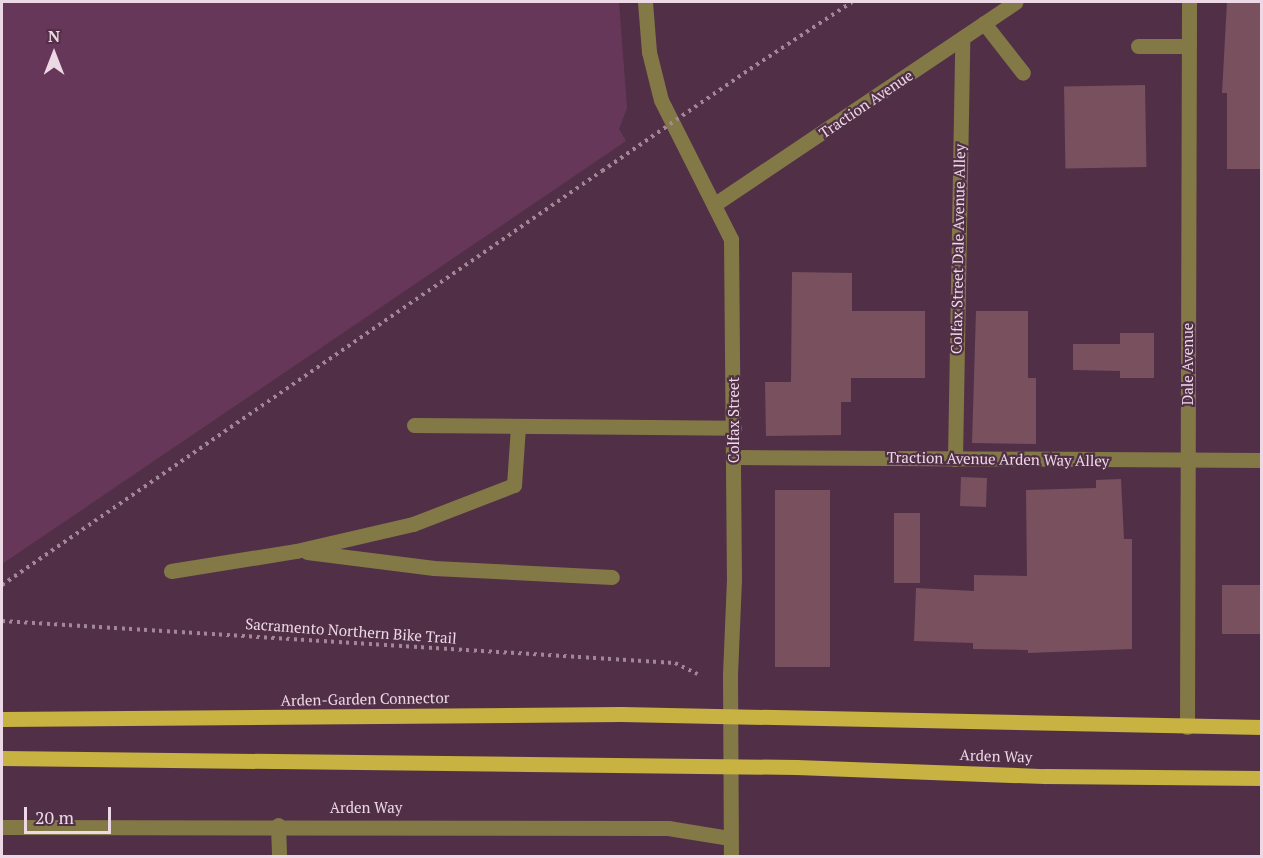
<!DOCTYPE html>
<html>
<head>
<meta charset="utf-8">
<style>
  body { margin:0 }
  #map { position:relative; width:1263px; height:858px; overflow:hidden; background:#513047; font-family:"PT Serif",serif }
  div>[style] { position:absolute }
  .green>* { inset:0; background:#67375a }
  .building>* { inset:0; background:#79505e; transform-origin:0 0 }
  .path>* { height:4px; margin-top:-2px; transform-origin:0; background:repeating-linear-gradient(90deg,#a28799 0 3px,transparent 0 7.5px) }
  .minor>* { height:15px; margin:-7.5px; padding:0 7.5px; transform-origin:7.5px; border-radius:7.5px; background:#837947 }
  .major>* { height:15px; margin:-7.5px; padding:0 7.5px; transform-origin:7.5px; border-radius:7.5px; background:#c8b242 }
  .path-bridge>* { height:4px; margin-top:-2px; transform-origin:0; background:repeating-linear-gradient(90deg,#a28799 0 3px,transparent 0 7.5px) }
  span { translate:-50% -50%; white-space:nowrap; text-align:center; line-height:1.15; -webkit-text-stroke:4.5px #513047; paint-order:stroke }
  .street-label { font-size:15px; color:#edd8e6 }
  .frame { position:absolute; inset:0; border:3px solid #edd8e6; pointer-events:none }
  .north { position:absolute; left:24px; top:24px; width:60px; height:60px; -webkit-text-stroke:4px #513047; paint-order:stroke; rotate:0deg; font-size:16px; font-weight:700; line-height:24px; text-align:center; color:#edd8e6 }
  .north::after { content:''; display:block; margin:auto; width:21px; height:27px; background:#edd8e6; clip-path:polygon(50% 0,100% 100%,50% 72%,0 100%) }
  .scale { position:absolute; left:24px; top:807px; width:87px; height:27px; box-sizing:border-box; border:3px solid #edd8e6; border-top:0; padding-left:8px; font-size:18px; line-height:21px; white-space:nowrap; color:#edd8e6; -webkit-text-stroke:4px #513047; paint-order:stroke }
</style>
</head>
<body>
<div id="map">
  <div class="green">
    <div style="clip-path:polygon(2px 2px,619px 2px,627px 108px,619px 129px,626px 141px,2px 564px)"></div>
  </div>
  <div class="building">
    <div style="clip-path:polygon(1227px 2px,1262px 2px,1262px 169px,1227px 169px,1227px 93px,1222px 93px)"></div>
    <div style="left:1145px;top:85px;width:82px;height:81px;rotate:89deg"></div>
    <div style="clip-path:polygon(792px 272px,852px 273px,852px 311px,925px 311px,925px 378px,851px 378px,851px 402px,841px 402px,841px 435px,766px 436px,765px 382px,791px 382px)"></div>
    <div style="clip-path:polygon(976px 311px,1028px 311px,1028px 378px,1036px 378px,1036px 444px,972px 443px)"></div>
    <div style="clip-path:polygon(1120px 333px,1154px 333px,1154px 378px,1120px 378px,1120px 371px,1073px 370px,1073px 344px,1120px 344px)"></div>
    <div style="left:961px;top:477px;width:26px;height:29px;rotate:2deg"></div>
    <div style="clip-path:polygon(1121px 479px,1124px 539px,1132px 539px,1132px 649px,1028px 653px,1028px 650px,973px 649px,973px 643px,914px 641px,916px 588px,974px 591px,974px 575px,1027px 576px,1026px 490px,1096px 488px,1096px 480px)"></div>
    <div style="left:775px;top:490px;width:55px;height:177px"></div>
    <div style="left:894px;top:513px;width:26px;height:70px"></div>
    <div style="left:1222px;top:585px;width:40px;height:49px"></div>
  </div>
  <div class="path">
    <div style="left:750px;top:69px;width:122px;rotate:-33.3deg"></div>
    <div style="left:2px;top:585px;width:729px;rotate:-34.61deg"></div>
    <div style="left:2px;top:621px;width:674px;rotate:3.57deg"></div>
    <div style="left:675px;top:663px;width:25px;rotate:26deg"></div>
  </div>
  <div class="minor">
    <div style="left:645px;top:2px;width:50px;rotate:85.4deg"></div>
    <div style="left:649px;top:52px;width:49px;rotate:76deg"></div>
    <div style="left:661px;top:100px;width:156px;rotate:63.3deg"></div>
    <div style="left:731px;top:239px;width:340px;rotate:89.5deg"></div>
    <div style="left:734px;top:579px;width:95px;rotate:92.4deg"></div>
    <div style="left:730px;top:674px;width:182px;rotate:89.7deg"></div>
    <div style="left:984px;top:23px;width:63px;rotate:52deg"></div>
    <div style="left:1138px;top:46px;width:51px"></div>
    <div style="left:715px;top:204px;width:362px;rotate:-33.9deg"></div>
    <div style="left:414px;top:425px;width:320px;rotate:0.5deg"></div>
    <div style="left:734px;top:457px;width:528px;rotate:0.33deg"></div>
    <div style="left:955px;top:459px;width:421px;rotate:-89deg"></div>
    <div style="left:307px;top:552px;width:128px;rotate:7.2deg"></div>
    <div style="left:434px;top:568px;width:178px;rotate:2.9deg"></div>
    <div style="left:171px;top:571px;width:127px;rotate:-9.1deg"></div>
    <div style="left:296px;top:551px;width:120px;rotate:-13deg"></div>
    <div style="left:413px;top:524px;width:108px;rotate:-21.1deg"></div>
    <div style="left:514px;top:485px;width:59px;rotate:-86.1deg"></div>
    <div style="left:1187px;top:727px;width:725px;rotate:-89.84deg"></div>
    <div style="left:278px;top:825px;width:31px;rotate:88deg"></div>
    <div style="left:2px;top:827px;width:666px;rotate:0.09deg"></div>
    <div style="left:668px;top:828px;width:63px;rotate:9.2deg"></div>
  </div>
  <div class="major">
    <div style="left:2px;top:719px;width:619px;rotate:-0.46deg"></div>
    <div style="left:621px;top:714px;width:641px;rotate:1.16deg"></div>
    <div style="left:2px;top:758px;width:794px;rotate:0.65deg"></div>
    <div style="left:796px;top:767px;width:249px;rotate:2.1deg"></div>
    <div style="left:1045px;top:776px;width:217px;rotate:0.5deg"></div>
  </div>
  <div class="path-bridge">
    <div style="left:602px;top:171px;width:180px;rotate:-34.6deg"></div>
  </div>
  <div class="street-label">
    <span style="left:866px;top:104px;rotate:-34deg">Traction Avenue</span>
    <span style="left:958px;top:249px;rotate:-89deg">Colfax Street Dale Avenue Alley</span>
    <span style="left:1188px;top:364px;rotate:-90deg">Dale Avenue</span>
    <span style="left:734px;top:420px;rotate:-90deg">Colfax Street</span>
    <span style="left:998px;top:459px;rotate:1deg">Traction Avenue Arden Way Alley</span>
    <span style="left:351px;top:631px;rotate:4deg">Sacramento Northern Bike Trail</span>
    <span style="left:365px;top:699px;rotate:-1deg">Arden-Garden Connector</span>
    <span style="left:996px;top:756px;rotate:2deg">Arden Way</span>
    <span style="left:366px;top:808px">Arden Way</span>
  </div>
  <div class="frame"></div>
  <div class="north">N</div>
  <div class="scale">20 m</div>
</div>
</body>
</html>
